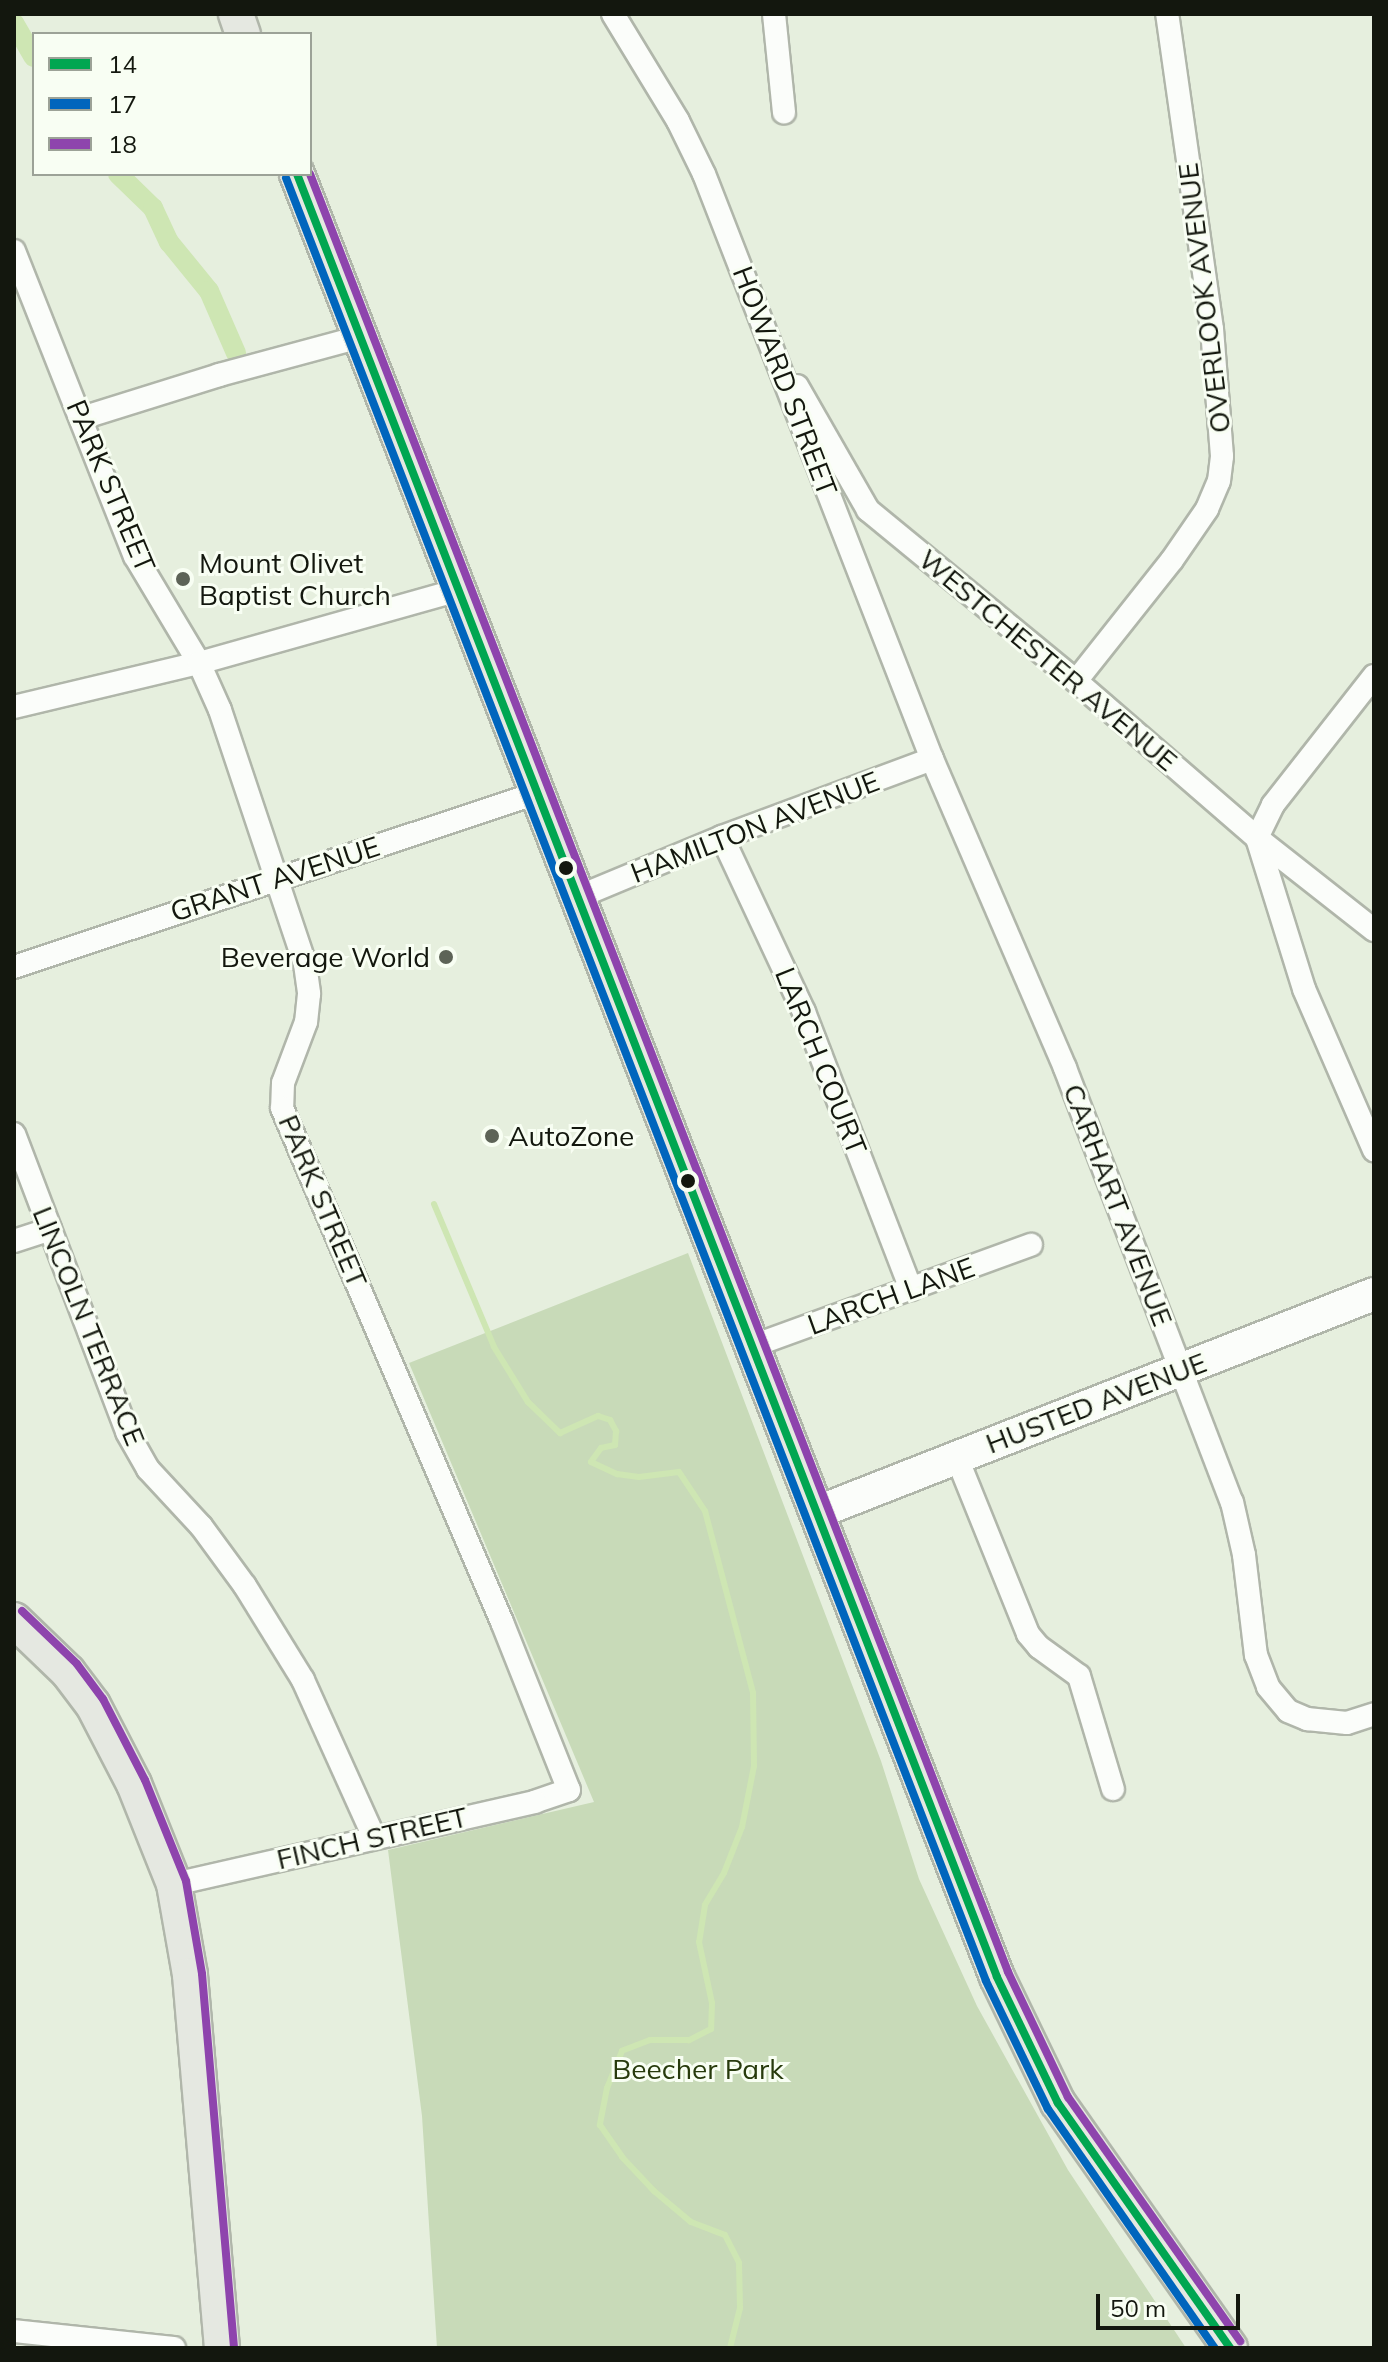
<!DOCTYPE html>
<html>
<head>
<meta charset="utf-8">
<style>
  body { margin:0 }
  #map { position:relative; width:1388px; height:2362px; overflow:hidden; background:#e6efde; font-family:Mulish,sans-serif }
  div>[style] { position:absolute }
  .green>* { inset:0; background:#c8dab8 }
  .stream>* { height:6px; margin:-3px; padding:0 3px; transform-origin:3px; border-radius:3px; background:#cee6b3 }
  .canal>* { height:20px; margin:-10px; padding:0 10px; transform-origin:10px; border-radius:10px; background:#cee6b3 }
  .roads { filter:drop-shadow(2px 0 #b0b6aa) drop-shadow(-2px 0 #b0b6aa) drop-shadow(0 2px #b0b6aa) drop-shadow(0 -2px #b0b6aa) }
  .street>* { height:22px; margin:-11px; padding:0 11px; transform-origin:11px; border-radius:11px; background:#fbfdfa }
  .secondary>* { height:32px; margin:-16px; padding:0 16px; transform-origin:16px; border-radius:16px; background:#fbfdfa }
  .primary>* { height:34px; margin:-17px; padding:0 17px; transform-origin:17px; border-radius:17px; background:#e5e8e1 }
  .bus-1>* { height:8px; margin:-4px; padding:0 4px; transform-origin:4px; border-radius:4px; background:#00a651 }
  .bus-2>* { height:8px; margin:-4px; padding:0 4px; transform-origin:4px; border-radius:4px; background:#0065bd }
  .bus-3>* { height:8px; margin:-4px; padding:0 4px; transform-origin:4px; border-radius:4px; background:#8e44ad }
  .dots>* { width:22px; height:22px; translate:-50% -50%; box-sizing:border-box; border:4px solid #f8fef3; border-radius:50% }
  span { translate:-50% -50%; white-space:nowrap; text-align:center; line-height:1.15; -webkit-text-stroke:6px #f8fef3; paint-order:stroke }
  .street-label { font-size:28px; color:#13170e }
  .poi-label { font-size:28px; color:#13170e }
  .left { translate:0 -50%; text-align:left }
  .right { translate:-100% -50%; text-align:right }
  .park-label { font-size:28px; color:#273a0c }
  .frame { position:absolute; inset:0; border:16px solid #13170e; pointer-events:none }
  .legend { position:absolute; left:32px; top:32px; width:280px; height:144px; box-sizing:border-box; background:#f8fef3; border:2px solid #9ca297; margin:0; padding:10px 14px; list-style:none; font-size:24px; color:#13170e }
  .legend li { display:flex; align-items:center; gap:16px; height:40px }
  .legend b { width:40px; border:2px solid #9ca297 }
  .scale { position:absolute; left:1096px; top:2294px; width:144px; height:36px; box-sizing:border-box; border:4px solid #13170e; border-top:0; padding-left:10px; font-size:24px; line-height:28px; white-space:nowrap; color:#13170e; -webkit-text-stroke:6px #f8fef3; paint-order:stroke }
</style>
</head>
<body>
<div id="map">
  <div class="green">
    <div style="clip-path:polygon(688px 1253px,881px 1761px,919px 1879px,977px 2006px,1068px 2170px,1186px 2348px,437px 2348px,422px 2116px,388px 1850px,594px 1802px,409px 1363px)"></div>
  </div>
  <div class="stream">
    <div style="left:434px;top:1204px;width:155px;rotate:67.2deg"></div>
    <div style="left:494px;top:1347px;width:65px;rotate:58.3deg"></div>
    <div style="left:528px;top:1402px;width:45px;rotate:44.1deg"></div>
    <div style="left:560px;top:1433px;width:42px;rotate:-24.1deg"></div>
    <div style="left:598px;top:1416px;width:13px;rotate:18deg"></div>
    <div style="left:610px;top:1420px;width:13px;rotate:61deg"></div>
    <div style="left:616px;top:1431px;width:14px;rotate:94deg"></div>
    <div style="left:615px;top:1445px;width:14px;rotate:168deg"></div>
    <div style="left:601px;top:1448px;width:17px;rotate:126deg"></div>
    <div style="left:591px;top:1462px;width:29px;rotate:25deg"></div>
    <div style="left:617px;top:1474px;width:22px;rotate:8deg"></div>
    <div style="left:639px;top:1477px;width:40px;rotate:-7.1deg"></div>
    <div style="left:679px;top:1472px;width:47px;rotate:56.3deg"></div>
    <div style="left:705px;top:1511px;width:188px;rotate:75.2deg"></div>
    <div style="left:753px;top:1693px;width:73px;rotate:89.2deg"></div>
    <div style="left:754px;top:1766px;width:62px;rotate:101.1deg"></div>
    <div style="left:742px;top:1827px;width:49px;rotate:111.4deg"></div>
    <div style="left:724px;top:1873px;width:37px;rotate:121deg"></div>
    <div style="left:705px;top:1905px;width:37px;rotate:99deg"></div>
    <div style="left:699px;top:1942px;width:62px;rotate:78deg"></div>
    <div style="left:712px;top:2003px;width:26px;rotate:92deg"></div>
    <div style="left:711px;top:2029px;width:25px;rotate:153deg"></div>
    <div style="left:689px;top:2040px;width:39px;rotate:180deg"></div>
    <div style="left:650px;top:2040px;width:30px;rotate:159deg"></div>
    <div style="left:622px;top:2051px;width:40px;rotate:112deg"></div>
    <div style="left:607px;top:2088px;width:38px;rotate:101deg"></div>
    <div style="left:600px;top:2125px;width:39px;rotate:55deg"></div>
    <div style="left:622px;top:2157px;width:47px;rotate:46.7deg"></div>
    <div style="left:654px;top:2191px;width:48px;rotate:40deg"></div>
    <div style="left:691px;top:2222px;width:36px;rotate:21deg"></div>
    <div style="left:725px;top:2235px;width:31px;rotate:63deg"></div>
    <div style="left:739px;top:2263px;width:45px;rotate:88.7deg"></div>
    <div style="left:740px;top:2308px;width:41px;rotate:104deg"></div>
  </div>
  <div class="canal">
    <div style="left:14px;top:23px;width:39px;rotate:60deg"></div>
    <div style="left:118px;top:174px;width:49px;rotate:44.2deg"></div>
    <div style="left:153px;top:208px;width:38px;rotate:65deg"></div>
    <div style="left:169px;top:242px;width:63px;rotate:50.8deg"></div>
    <div style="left:209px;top:291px;width:68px;rotate:66.5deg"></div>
  </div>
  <div class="roads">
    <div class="street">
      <div style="left:613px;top:14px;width:125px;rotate:58.7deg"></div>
      <div style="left:678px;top:121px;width:59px;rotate:63.9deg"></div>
      <div style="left:704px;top:174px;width:628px;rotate:68.71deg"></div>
      <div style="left:932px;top:759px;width:336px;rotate:66.7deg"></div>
      <div style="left:1065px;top:1068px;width:465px;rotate:69deg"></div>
      <div style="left:1232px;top:1502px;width:54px;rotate:77.2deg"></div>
      <div style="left:1244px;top:1555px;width:101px;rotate:83.2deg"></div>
      <div style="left:1256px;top:1655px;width:34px;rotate:69deg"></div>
      <div style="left:1268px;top:1687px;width:31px;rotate:50deg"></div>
      <div style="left:1288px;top:1711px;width:21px;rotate:23deg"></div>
      <div style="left:1307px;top:1719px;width:40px;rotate:5.7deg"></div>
      <div style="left:1347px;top:1723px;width:28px;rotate:-18deg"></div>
      <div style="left:774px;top:14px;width:99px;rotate:84.2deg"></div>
      <div style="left:14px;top:251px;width:328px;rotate:68.4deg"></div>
      <div style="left:135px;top:556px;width:125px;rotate:59.1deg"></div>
      <div style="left:199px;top:663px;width:51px;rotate:65.9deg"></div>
      <div style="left:220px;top:710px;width:268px;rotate:71.5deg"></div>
      <div style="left:305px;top:964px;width:30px;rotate:82deg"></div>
      <div style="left:309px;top:994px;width:28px;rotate:96deg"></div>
      <div style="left:306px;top:1022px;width:65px;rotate:110.7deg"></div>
      <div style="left:283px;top:1083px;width:25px;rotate:92deg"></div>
      <div style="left:282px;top:1108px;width:559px;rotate:66.83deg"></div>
      <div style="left:502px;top:1622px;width:181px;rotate:68.3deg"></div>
      <div style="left:569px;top:1790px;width:36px;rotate:161deg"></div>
      <div style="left:535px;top:1802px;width:370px;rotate:167.2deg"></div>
      <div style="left:797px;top:386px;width:143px;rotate:60.2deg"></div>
      <div style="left:868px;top:510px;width:269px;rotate:39.4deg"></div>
      <div style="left:1076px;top:681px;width:240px;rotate:40.9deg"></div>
      <div style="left:1257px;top:838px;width:149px;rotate:38.2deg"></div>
      <div style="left:82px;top:418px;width:144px;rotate:-17.4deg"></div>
      <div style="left:219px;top:375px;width:146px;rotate:-15.1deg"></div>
      <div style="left:1374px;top:676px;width:164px;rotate:128.1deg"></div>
      <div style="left:1273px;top:805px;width:37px;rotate:116deg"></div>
      <div style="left:1257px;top:838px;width:158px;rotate:72.7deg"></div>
      <div style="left:1304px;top:989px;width:176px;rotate:66.5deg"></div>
      <div style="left:1076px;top:681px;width:154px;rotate:-51.6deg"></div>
      <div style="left:1172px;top:560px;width:62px;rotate:-55.5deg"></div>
      <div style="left:1207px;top:509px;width:30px;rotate:-67deg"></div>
      <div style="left:1219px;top:481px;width:25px;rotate:-83deg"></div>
      <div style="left:1222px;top:456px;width:127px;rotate:-94.5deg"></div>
      <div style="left:1212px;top:329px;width:318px;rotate:-98.1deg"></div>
      <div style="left:14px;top:707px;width:190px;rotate:-13.4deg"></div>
      <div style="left:199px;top:663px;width:270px;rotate:-15.7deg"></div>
      <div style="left:722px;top:837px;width:193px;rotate:64.9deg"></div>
      <div style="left:804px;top:1012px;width:297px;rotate:68.9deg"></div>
      <div style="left:578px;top:897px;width:156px;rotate:-22.6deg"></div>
      <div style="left:722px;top:837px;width:224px;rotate:-20.4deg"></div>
      <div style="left:14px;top:967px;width:551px;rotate:-18.4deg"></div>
      <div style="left:14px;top:1134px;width:319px;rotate:69.2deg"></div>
      <div style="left:127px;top:1432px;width:43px;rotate:60.4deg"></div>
      <div style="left:148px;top:1469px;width:78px;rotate:47.1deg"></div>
      <div style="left:201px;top:1526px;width:74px;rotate:53.7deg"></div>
      <div style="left:245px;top:1586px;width:110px;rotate:58.3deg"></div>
      <div style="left:303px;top:1680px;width:172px;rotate:65.7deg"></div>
      <div style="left:14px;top:1241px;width:38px;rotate:-18deg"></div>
      <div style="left:750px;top:1347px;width:299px;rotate:-20deg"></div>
      <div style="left:957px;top:1458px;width:190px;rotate:68deg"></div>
      <div style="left:1028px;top:1634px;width:17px;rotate:50deg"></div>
      <div style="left:1039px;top:1647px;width:49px;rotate:35.9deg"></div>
      <div style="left:1079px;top:1676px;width:118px;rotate:73.3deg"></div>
      <div style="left:14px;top:2331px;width:161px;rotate:6.1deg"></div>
    </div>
    <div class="secondary">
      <div style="left:818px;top:1512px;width:597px;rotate:-21.41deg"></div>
    </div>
    <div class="primary">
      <div style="left:236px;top:14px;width:21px;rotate:71deg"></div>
      <div style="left:297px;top:174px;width:1934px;rotate:68.78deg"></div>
      <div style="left:997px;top:1977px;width:140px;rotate:64.2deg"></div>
      <div style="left:1058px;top:2103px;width:299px;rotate:54.9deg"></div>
      <div style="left:14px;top:1620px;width:75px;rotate:43.9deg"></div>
      <div style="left:68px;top:1672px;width:41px;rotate:52.9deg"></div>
      <div style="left:93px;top:1705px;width:89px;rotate:62.6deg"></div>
      <div style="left:134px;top:1784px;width:108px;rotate:68.2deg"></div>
      <div style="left:174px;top:1884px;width:92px;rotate:80deg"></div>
      <div style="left:190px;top:1975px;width:374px;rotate:85.1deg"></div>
    </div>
  </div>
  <div class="bus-1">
    <div style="left:297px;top:174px;width:1934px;rotate:68.78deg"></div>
    <div style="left:997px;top:1977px;width:140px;rotate:64.2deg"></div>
    <div style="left:1058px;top:2103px;width:299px;rotate:54.9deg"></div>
  </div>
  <div class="bus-2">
    <div style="left:286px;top:178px;width:1934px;rotate:68.78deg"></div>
    <div style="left:986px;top:1981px;width:142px;rotate:64.2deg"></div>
    <div style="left:1048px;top:2109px;width:292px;rotate:55.1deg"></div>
  </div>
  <div class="bus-3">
    <div style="left:310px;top:174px;width:1929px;rotate:68.78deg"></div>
    <div style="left:1008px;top:1972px;width:139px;rotate:64.4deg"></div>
    <div style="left:1068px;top:2097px;width:299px;rotate:54.8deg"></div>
    <div style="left:22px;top:1611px;width:76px;rotate:43.9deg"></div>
    <div style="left:77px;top:1664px;width:44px;rotate:53.4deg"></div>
    <div style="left:103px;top:1699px;width:91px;rotate:62.6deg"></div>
    <div style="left:145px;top:1780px;width:109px;rotate:67.9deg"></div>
    <div style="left:186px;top:1881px;width:94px;rotate:80.2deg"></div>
    <div style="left:202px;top:1974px;width:374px;rotate:85.1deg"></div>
  </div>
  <div class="dots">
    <div style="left:183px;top:579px;background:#5d6357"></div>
    <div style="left:566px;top:868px;background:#13170e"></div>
    <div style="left:446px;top:957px;background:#5d6357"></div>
    <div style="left:492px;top:1136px;background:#5d6357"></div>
    <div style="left:688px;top:1181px;background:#13170e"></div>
  </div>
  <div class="street-label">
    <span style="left:1204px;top:298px;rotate:-97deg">OVERLOOK AVENUE</span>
    <span style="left:785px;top:381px;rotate:69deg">HOWARD STREET</span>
    <span style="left:111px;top:486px;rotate:67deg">PARK STREET</span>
    <span style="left:1048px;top:660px;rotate:40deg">WESTCHESTER AVENUE</span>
    <span style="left:755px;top:827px;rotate:-21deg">HAMILTON AVENUE</span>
    <span style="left:275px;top:879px;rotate:-18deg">GRANT AVENUE</span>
    <span style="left:821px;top:1061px;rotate:68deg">LARCH COURT</span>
    <span style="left:323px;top:1201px;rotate:67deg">PARK STREET</span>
    <span style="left:1118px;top:1205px;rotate:69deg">CARHART AVENUE</span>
    <span style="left:891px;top:1296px;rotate:-20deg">LARCH LANE</span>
    <span style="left:89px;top:1326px;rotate:68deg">LINCOLN TERRACE</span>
    <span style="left:1096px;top:1403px;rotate:-21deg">HUSTED AVENUE</span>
    <span style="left:372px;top:1838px;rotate:-13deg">FINCH STREET</span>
  </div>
  <div class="poi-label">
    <span class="left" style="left:199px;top:579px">Mount Olivet<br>Baptist Church</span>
    <span class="right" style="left:430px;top:957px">Beverage World</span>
    <span class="left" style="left:508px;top:1136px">AutoZone</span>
  </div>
  <div class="park-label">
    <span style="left:698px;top:2069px">Beecher Park</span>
  </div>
  <div class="frame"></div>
  <ul class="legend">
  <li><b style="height:10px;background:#00a651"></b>14</li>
  <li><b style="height:10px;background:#0065bd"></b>17</li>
  <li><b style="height:10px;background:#8e44ad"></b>18</li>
  </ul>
  <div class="scale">50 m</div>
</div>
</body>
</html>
